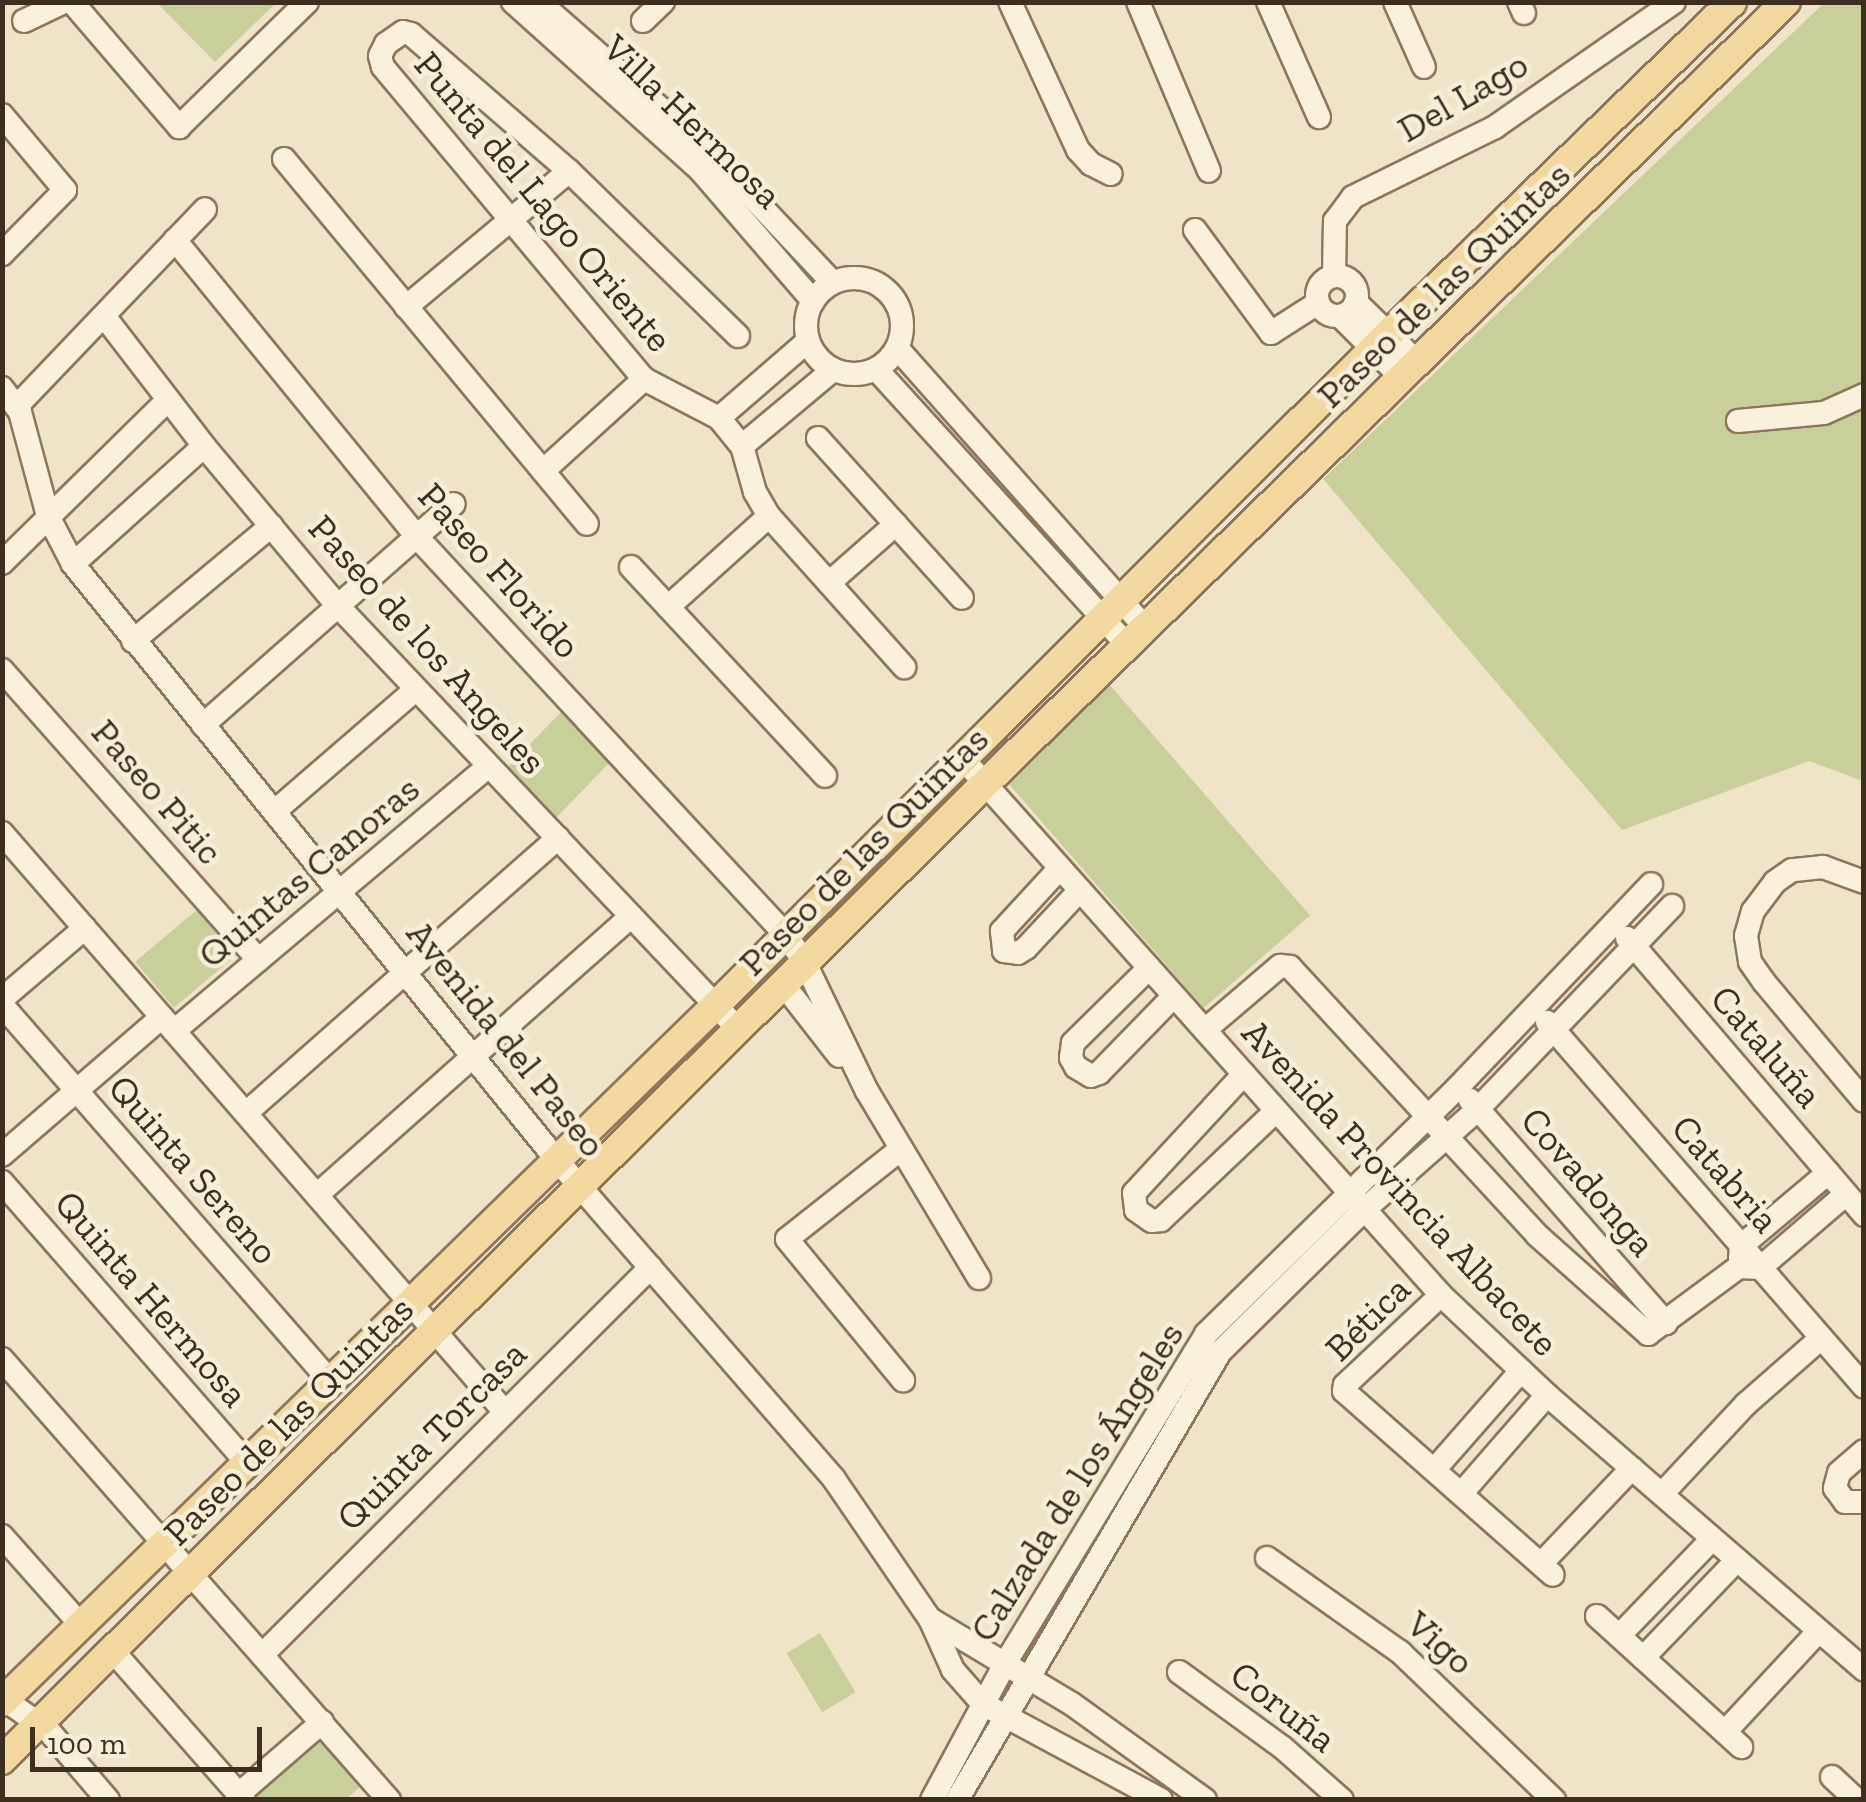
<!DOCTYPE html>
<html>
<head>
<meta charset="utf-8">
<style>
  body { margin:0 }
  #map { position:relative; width:1866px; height:1802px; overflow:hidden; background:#f0e4c8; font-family:"Zilla Slab",serif }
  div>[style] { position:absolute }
  .green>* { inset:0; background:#c9cf9b; transform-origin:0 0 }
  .roads { filter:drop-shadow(2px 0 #8d765c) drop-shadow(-2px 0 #8d765c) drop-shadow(0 2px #8d765c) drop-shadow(0 -2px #8d765c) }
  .minor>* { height:22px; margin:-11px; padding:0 11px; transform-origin:11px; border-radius:11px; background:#faf1dc }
  .minor>.ring { margin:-11px; padding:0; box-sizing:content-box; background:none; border:22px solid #faf1dc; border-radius:50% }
  .major>* { height:28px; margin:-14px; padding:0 14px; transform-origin:14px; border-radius:14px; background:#f3d9a0 }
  span { translate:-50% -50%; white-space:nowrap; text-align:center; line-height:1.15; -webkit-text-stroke:9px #f7eed8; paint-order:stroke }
  .street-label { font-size:38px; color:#3d2e20 }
  .frame { position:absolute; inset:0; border:5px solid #3d2e20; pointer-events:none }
  .scale { position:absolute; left:30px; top:1727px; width:232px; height:45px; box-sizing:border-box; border:5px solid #3d2e20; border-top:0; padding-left:12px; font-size:30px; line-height:35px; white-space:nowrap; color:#3d2e20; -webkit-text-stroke:8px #f7eed8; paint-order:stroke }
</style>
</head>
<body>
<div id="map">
  <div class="green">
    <div style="clip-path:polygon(157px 3px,276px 3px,215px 62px)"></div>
    <div style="clip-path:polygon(1824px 3px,1863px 3px,1863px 781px,1809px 761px,1622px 830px,1323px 479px)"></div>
    <div style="left:1108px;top:683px;width:308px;height:141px;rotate:49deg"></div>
    <div style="left:561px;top:712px;width:70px;height:79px;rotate:44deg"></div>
    <div style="left:198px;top:909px;width:60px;height:82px;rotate:50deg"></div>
    <div style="left:820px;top:1633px;width:69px;height:39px;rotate:59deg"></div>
    <div style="clip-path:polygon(318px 1736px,362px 1785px,346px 1799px,257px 1799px,252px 1795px)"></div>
  </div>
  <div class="roads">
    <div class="minor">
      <div style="left:72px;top:2px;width:165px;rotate:49.4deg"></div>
      <div style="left:179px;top:127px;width:179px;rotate:-44.3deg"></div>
      <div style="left:513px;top:2px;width:251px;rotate:41.9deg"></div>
      <div style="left:700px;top:170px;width:173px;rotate:49.2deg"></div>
      <div style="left:539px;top:2px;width:222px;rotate:41.2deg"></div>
      <div style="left:706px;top:148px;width:185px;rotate:46.7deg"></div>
      <div style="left:1010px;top:2px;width:163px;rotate:65.3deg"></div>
      <div style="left:1078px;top:150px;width:19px;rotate:47deg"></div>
      <div style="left:1091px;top:164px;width:22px;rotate:27deg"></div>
      <div style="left:1138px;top:2px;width:183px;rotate:67.2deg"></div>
      <div style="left:1268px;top:2px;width:126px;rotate:66.1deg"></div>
      <div style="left:1395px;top:2px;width:71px;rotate:66deg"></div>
      <div style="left:1519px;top:2px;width:12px;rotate:66deg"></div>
      <div style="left:24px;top:21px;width:44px;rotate:-25.4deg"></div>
      <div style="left:643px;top:21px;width:28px;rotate:-44deg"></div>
      <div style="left:2px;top:115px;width:98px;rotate:50deg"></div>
      <div style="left:65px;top:190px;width:90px;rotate:134.5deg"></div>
      <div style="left:284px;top:159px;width:474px;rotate:50.3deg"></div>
      <div style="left:1195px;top:230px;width:128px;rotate:53.6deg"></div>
      <div style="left:1271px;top:333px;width:56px;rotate:-32.6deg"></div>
      <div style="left:175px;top:240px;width:383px;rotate:50.8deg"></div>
      <div style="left:417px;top:537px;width:543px;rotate:47.17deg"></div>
      <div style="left:786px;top:935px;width:34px;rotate:56deg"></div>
      <div style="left:805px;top:963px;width:142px;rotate:64.2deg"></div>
      <div style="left:867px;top:1091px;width:218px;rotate:59.1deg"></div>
      <div style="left:1334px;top:276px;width:55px;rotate:-89deg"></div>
      <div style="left:1335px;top:221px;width:30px;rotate:-53deg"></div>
      <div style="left:1353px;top:197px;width:158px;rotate:-26.2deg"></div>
      <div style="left:1495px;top:127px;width:218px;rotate:-34.9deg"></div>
      <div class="ring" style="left:1317px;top:276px;width:18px;height:18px"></div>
      <div class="ring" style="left:806px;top:278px;width:74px;height:74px"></div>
      <div style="left:1356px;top:302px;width:87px;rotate:44.5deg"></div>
      <div style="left:406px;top:307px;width:212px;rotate:-39.8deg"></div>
      <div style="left:104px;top:316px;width:164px;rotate:52.4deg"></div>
      <div style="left:204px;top:446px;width:209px;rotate:50.1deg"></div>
      <div style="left:338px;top:606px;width:582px;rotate:46.6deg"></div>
      <div style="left:1340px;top:316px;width:88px;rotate:45deg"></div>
      <div style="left:738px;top:336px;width:236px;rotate:-135.7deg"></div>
      <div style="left:569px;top:171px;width:209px;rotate:-139.1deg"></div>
      <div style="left:411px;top:34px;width:8px;rotate:-166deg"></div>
      <div style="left:403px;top:32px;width:21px;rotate:145deg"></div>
      <div style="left:386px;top:44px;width:13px;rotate:117deg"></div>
      <div style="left:380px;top:56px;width:11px;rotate:75deg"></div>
      <div style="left:383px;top:67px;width:407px;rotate:50.1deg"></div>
      <div style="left:644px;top:379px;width:85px;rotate:27.5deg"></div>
      <div style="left:719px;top:418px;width:36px;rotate:51deg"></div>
      <div style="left:742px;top:446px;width:48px;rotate:74.2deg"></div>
      <div style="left:755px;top:492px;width:28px;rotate:60deg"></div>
      <div style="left:769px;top:516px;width:203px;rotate:48.2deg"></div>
      <div style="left:898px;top:349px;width:372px;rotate:48.4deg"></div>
      <div style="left:877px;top:370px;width:372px;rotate:47.7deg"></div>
      <div style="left:2px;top:388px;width:30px;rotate:53deg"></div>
      <div style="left:20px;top:412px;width:108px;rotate:74.9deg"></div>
      <div style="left:48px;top:516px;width:54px;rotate:62.5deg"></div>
      <div style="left:73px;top:564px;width:766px;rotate:50.93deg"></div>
      <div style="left:556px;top:1159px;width:424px;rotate:49deg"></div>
      <div style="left:834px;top:1479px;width:170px;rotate:55.6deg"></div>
      <div style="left:930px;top:1619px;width:165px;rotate:30.9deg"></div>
      <div style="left:1072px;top:1704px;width:164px;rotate:35.8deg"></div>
      <div style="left:17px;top:406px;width:272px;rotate:-46.3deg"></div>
      <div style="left:719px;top:418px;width:118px;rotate:-40.9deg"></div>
      <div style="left:1738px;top:421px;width:86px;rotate:-5.3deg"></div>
      <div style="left:1824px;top:413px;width:44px;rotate:-24.2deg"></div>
      <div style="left:818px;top:438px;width:215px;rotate:48deg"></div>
      <div style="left:742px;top:446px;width:119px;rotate:-39.9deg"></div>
      <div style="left:543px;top:471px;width:137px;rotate:-42.3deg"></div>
      <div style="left:2px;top:563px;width:233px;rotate:-44.5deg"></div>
      <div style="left:73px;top:564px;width:176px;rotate:-42deg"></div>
      <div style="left:631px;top:567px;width:285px;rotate:47.1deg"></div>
      <div style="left:829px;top:583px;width:89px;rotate:-41.4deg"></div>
      <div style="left:668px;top:607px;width:136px;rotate:-42deg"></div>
      <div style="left:133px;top:641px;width:180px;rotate:-39.8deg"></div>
      <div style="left:2px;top:670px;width:387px;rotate:48.5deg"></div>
      <div style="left:203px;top:725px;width:334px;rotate:-41.4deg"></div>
      <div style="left:964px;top:760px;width:717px;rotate:48.28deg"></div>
      <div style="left:1441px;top:1295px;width:146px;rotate:43.3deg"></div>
      <div style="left:1547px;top:1395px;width:420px;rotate:40.9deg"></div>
      <div style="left:275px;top:811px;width:185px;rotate:-40.8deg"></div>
      <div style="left:2px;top:833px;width:767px;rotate:49.02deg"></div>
      <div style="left:1060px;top:868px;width:86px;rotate:132.6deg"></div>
      <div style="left:1002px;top:931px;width:20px;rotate:84deg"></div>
      <div style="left:1004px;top:951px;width:14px;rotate:8deg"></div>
      <div style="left:1018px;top:953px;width:9px;rotate:-32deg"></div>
      <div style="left:1026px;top:948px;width:79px;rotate:-47deg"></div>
      <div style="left:1864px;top:882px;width:44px;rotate:-159.9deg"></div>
      <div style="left:1823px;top:867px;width:31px;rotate:174deg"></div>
      <div style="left:1792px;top:870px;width:21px;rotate:145deg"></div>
      <div style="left:1775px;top:882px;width:36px;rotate:127deg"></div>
      <div style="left:1753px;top:911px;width:26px;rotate:106deg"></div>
      <div style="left:1746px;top:936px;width:26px;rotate:81deg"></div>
      <div style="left:1750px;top:962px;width:24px;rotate:55deg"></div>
      <div style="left:1764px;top:982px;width:155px;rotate:50deg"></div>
      <div style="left:1627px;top:938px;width:365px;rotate:49.4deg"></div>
      <div style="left:1149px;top:968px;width:107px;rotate:135.4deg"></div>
      <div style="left:1073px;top:1043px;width:15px;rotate:98deg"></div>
      <div style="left:1071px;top:1058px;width:10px;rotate:61deg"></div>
      <div style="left:1076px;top:1067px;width:17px;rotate:31deg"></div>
      <div style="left:1091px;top:1076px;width:9px;rotate:-21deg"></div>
      <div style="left:1099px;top:1073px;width:107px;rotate:-45.8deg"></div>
      <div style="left:783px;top:984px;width:91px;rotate:52.1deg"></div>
      <div style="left:2px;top:999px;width:109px;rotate:-40.5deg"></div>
      <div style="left:2px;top:1005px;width:499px;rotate:48.9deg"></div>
      <div style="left:1547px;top:1022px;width:483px;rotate:49deg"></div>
      <div style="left:1205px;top:1030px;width:99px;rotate:-40.5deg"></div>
      <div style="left:1280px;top:966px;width:10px;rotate:6deg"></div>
      <div style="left:1290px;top:967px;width:364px;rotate:47.3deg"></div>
      <div style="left:1537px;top:1235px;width:149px;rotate:41.7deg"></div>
      <div style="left:1648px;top:1334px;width:113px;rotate:-36.4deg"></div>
      <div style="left:1739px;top:1267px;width:21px;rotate:3deg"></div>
      <div style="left:1760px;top:1268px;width:113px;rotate:-40.7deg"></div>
      <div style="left:174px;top:1031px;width:410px;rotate:-40.1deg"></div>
      <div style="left:1244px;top:1074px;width:162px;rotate:132.7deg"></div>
      <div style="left:1134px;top:1193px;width:17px;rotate:83deg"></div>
      <div style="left:1136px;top:1210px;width:19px;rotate:35deg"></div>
      <div style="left:1152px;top:1221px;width:9px;rotate:-6deg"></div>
      <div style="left:1161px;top:1220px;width:158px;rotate:-43.5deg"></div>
      <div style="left:1470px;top:1100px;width:297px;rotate:48.7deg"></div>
      <div style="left:246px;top:1113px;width:416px;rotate:-41.4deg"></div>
      <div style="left:901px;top:1149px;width:145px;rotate:141.7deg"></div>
      <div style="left:787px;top:1239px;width:183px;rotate:50.6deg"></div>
      <div style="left:2px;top:1155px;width:211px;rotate:-40.8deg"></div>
      <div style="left:2px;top:1182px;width:373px;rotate:48.9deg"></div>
      <div style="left:317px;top:1195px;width:420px;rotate:-41.6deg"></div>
      <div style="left:1740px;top:1258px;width:12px;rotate:-85deg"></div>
      <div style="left:1741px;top:1246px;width:114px;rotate:-40deg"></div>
      <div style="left:1441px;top:1295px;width:132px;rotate:136.8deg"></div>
      <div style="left:1345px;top:1385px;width:6px;rotate:99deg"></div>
      <div style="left:1344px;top:1391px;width:278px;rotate:41.4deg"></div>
      <div style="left:2px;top:1359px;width:587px;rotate:48.73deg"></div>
      <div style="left:1864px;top:1451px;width:33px;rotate:139deg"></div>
      <div style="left:1839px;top:1473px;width:16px;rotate:105deg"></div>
      <div style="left:1835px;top:1488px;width:17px;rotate:54deg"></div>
      <div style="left:1845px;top:1502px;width:19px"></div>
      <div style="left:1434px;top:1470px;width:132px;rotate:-48.7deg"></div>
      <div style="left:1461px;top:1494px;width:131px;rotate:-49deg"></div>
      <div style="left:1662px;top:1494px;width:123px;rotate:-47deg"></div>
      <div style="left:1746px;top:1404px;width:100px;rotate:-41.3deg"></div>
      <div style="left:2px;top:1536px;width:119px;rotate:48.4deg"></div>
      <div style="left:1267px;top:1558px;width:163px;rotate:35.3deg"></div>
      <div style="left:1400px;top:1652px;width:214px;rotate:43.9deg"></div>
      <div style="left:1541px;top:1564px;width:132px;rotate:-46.5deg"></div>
      <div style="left:1597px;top:1616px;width:195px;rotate:42.3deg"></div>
      <div style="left:930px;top:1619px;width:56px;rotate:65.7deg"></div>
      <div style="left:953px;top:1670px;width:45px;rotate:48.6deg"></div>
      <div style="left:983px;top:1704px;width:202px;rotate:28.3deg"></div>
      <div style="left:1619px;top:1636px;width:134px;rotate:-46.2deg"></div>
      <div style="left:112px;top:1650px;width:200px;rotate:48.7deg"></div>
      <div style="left:262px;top:1655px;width:549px;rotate:-44.93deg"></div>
      <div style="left:1643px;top:1658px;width:136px;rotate:-46.2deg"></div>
      <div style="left:1179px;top:1672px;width:127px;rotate:36.1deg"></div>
      <div style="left:1282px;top:1747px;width:80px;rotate:41.5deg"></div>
      <div style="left:2px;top:1698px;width:56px;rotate:34.8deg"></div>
      <div style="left:48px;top:1730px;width:92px;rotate:49.4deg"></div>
      <div style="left:1725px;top:1732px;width:137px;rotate:-47.1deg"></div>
      <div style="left:1832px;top:1777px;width:34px;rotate:43deg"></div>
      <div style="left:239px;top:1794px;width:110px;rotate:-40.9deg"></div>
      <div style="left:932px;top:1800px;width:157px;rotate:-61.8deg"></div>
      <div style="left:1006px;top:1662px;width:384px;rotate:-58.6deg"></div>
      <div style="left:1206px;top:1334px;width:353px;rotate:-44.4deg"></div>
      <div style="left:1458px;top:1087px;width:280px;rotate:-46.4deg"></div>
      <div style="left:957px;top:1800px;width:519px;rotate:-59.58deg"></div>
      <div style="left:1220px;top:1352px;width:202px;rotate:-44.6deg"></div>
      <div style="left:1364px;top:1210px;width:152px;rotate:-41.5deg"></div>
      <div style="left:1478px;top:1109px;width:281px;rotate:-46.3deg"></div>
    </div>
    <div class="major">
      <div style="left:2px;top:1702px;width:996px;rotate:-44.31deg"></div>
      <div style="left:715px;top:1006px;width:930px;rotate:-44.96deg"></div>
      <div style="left:1373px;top:349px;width:499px;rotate:-44deg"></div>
      <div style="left:2px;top:1760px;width:1385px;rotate:-44.8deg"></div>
      <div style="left:985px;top:784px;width:1119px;rotate:-44.31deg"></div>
    </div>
  </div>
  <div class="street-label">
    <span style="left:1463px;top:97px;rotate:-30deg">Del Lago</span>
    <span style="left:692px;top:122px;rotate:44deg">Villa Hermosa</span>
    <span style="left:543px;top:202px;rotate:50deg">Punta del Lago Oriente</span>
    <span style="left:1444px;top:285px;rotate:-44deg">Paseo de las Quintas</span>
    <span style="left:499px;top:571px;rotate:48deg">Paseo Florido</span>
    <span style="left:427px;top:645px;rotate:48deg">Paseo de los Angeles</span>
    <span style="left:157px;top:792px;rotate:49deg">Paseo Pitic</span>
    <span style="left:864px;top:851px;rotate:-45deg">Paseo de las Quintas</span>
    <span style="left:309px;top:872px;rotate:-40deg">Quintas Canoras</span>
    <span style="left:506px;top:1039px;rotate:51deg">Avenida del Paseo</span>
    <span style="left:1766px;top:1047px;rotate:49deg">Cataluña</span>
    <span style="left:193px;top:1170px;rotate:49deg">Quinta Sereno</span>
    <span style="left:1725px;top:1174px;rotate:49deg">Catabria</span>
    <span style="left:1588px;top:1182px;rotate:49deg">Covadonga</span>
    <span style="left:1400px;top:1188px;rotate:47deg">Avenida Provincia Albacete</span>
    <span style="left:151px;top:1299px;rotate:49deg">Quinta Hermosa</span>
    <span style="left:1368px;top:1319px;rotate:-45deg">Bética</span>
    <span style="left:289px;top:1421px;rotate:-45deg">Paseo de las Quintas</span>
    <span style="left:432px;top:1436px;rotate:-45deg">Quinta Torcasa</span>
    <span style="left:1077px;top:1482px;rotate:-58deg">Calzada de los Ángeles</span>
    <span style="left:1440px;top:1643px;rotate:41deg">Vigo</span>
    <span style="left:1283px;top:1707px;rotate:38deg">Coruña</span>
  </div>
  <div class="frame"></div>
  <div class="scale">100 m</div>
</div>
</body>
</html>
